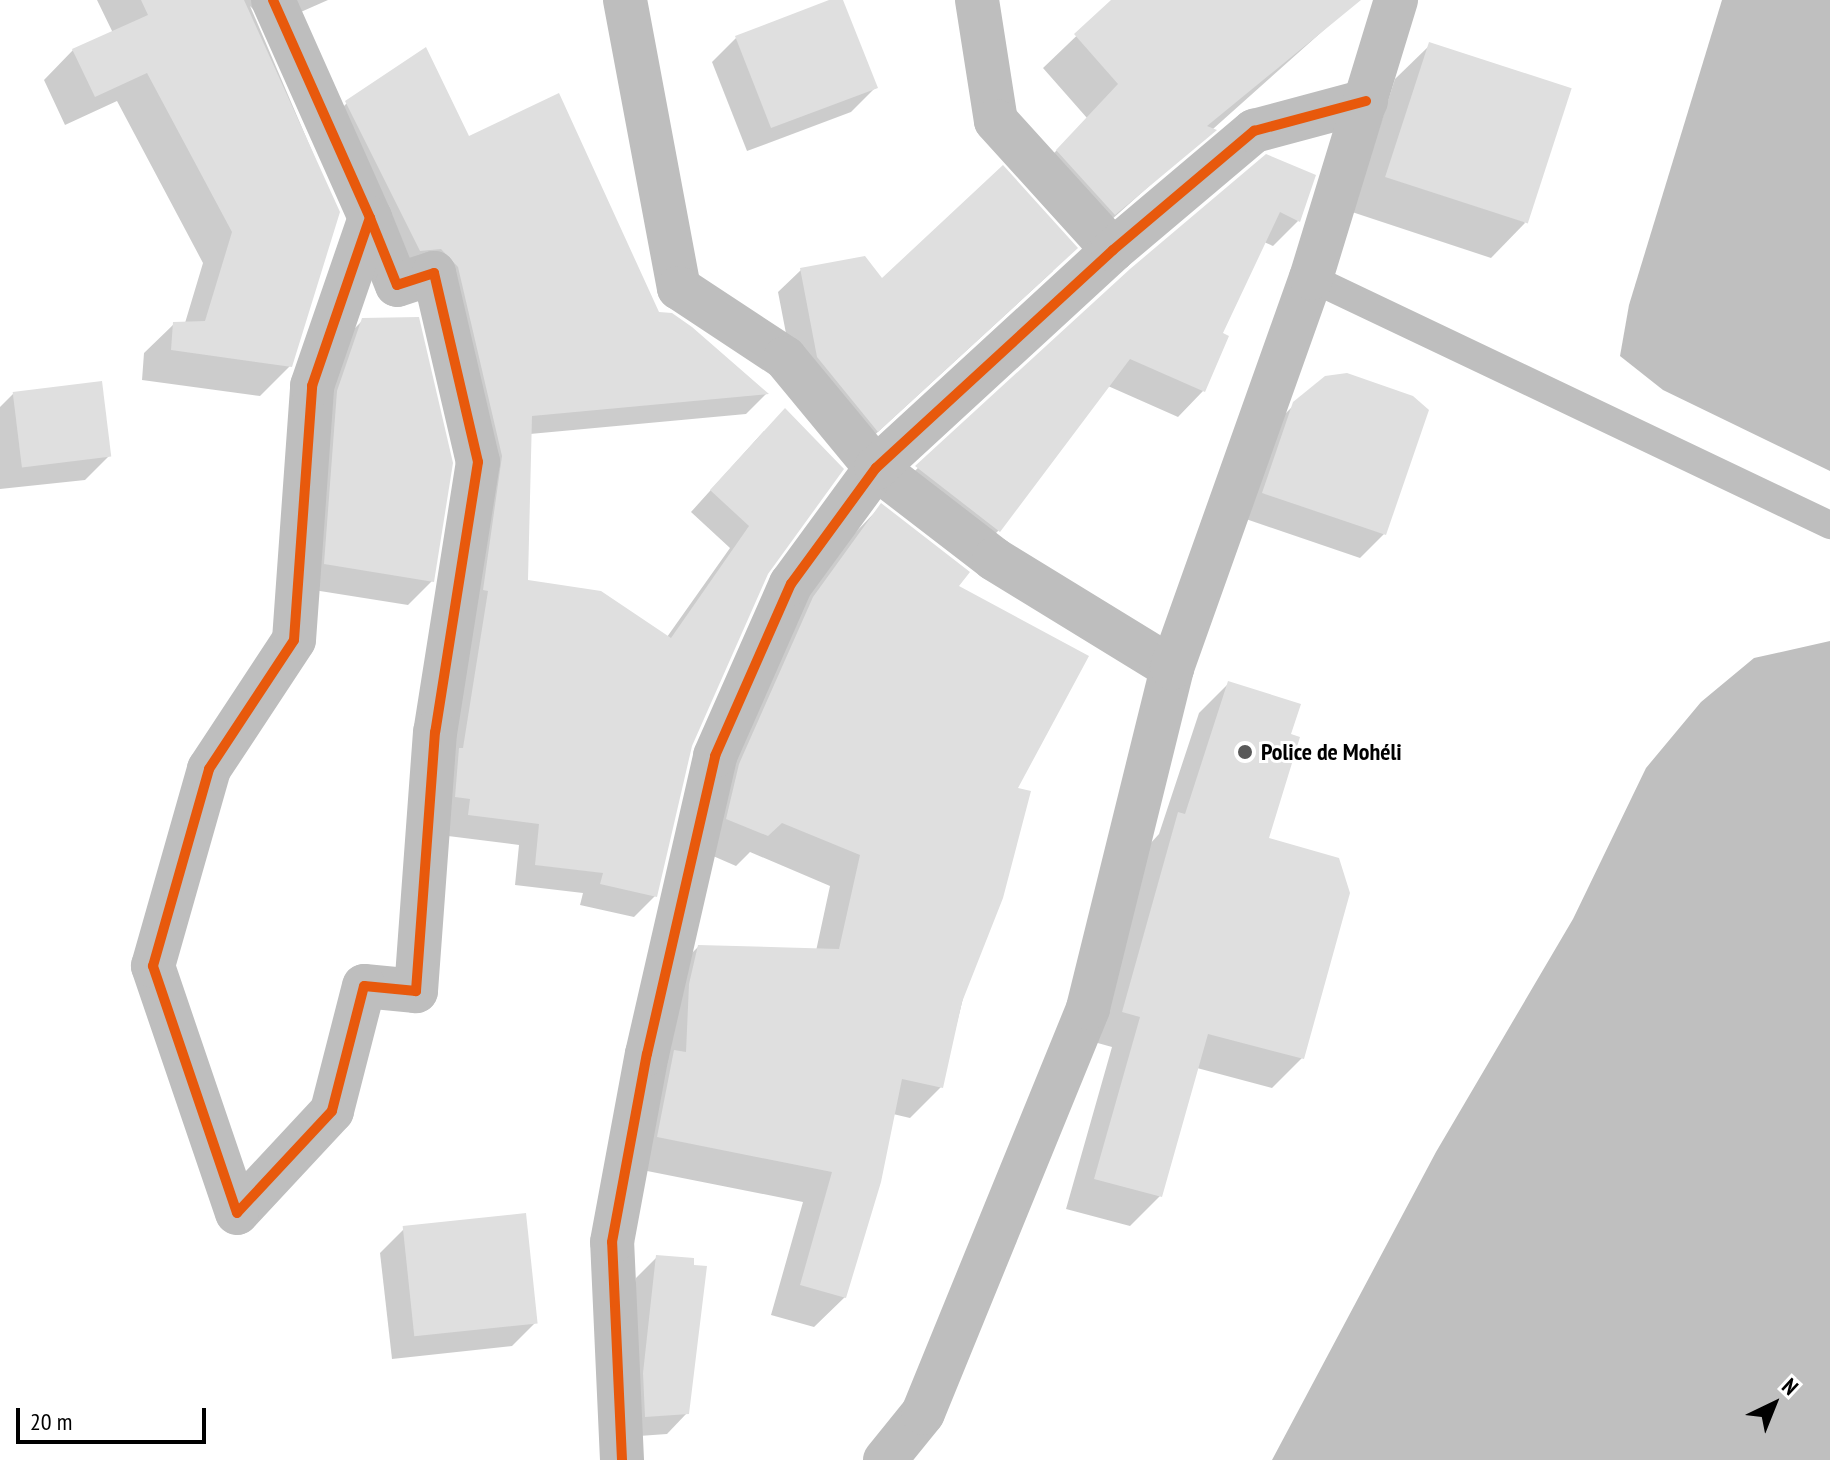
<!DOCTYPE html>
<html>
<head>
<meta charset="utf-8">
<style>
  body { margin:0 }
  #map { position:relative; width:1830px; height:1460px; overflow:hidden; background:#fff; font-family:"PT Sans Narrow",sans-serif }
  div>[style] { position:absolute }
  .water>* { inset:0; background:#bfbfbf }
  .shadow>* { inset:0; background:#0003 }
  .building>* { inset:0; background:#dfdfdf; transform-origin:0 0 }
  .service>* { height:28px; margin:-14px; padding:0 14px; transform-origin:14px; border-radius:14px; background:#bebebe }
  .minor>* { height:44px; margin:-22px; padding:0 22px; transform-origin:22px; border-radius:22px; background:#bebebe }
  .cycleway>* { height:10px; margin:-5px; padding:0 5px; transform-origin:5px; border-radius:5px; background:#e8590c }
  .dots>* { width:22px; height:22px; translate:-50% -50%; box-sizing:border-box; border:4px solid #fff; border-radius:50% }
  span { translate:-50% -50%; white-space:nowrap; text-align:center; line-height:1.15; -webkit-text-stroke:6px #fff; paint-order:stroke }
  .poi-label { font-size:24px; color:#000; font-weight:700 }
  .left { translate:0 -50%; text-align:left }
  .north { position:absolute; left:1734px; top:1364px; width:80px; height:80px; -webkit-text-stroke:6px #fff; paint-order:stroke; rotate:43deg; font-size:22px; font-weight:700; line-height:32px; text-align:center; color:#000 }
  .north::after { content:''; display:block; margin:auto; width:28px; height:36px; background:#000; clip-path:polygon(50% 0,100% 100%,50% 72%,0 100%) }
  .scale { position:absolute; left:16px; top:1408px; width:190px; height:36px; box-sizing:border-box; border:4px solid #000; border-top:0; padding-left:10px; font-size:24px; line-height:28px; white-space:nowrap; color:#000; -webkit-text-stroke:6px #fff; paint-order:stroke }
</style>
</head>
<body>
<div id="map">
  <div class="water">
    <div style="clip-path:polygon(1722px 0,1830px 0,1830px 471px,1663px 390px,1620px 356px,1629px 305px)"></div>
    <div style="clip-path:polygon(1830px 641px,1830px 1460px,1272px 1460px,1436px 1152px,1573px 919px,1646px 768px,1701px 702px,1754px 658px)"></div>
  </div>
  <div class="shadow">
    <div style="clip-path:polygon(97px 0,328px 0,269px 26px,250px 6px,338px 212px,290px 366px,260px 396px,142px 380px,144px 353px,174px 324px,185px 323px,203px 263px,117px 101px,65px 125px,44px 80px,73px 50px,113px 33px)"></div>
    <div style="clip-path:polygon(835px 0,841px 0,875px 88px,851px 112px,747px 151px,712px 62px,736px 38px)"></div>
    <div style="clip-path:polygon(1114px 0,1353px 4px,1082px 246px,1025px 184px,1087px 118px,1043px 68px)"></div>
    <div style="clip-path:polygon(1430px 45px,1525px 223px,1491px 258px,1352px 212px,1395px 79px)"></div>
    <div style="clip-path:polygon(347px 103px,468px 138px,658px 314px,766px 394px,746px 414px,530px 434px,526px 582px,667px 637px,730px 548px,691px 512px,764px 431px,767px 573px,690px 746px,655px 896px,634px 917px,580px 905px,583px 893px,515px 885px,519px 845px,448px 836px,435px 817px,482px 479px,438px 289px,399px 271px,326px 124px)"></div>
    <div style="clip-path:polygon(1266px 156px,1298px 221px,1273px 246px,1264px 242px,1220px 334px,1203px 391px,1178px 417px,1108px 386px,998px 531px,973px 556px,891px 493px,1131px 270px)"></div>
    <div style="clip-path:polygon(801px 270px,882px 280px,1053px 271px,855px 453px,795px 380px,778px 292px)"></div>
    <div style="clip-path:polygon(363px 320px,432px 581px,408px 605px,301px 588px,338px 345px)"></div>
    <div style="clip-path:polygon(14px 393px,109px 456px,85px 480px,0 489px,0 407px)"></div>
    <div style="clip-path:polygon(1295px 404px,1384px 534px,1360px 558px,1240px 517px,1270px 429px)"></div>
    <div style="clip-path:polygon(881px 506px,956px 586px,1015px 789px,941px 1087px,910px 1118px,893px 1114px,845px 1297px,814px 1327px,771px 1315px,803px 1202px,627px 1167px,667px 978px,698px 947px,816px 951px,830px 886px,750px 852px,736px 866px,697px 849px,783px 630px,851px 537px)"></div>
    <div style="clip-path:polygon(1229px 683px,1289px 735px,1266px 839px,1302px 1058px,1272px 1088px,1197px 1068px,1160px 1196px,1130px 1226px,1066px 1209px,1112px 1047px,1094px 1042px,1149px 845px,1159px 834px,1199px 713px)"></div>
    <div style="clip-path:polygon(404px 1229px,536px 1322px,512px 1346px,392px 1359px,380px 1253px)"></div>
    <div style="clip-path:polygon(657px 1257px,687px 1413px,667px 1434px,625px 1437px,623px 1394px,636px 1278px)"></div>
  </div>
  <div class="building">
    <div style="clip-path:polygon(141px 0,244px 0,340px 212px,292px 367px,171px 350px,173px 322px,205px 321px,232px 232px,147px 73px,95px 97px,72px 49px,148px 15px)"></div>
    <div style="clip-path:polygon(829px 0,843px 0,878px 88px,771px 128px,735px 36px)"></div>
    <div style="clip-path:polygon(1111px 0,1361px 0,1207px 126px,1217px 130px,1115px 215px,1056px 150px,1118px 84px,1074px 34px)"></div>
    <div style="left:1429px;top:42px;width:150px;height:142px;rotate:18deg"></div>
    <div style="clip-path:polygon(426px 47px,469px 136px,559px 93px,659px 312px,672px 313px,692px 327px,769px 394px,532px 416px,528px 580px,601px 591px,671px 638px,749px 526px,710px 490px,785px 408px,844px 469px,768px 574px,692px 746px,657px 897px,600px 884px,603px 873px,535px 865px,539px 824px,468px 815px,470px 799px,455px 797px,459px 748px,463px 748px,488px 591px,483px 590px,502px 456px,458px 267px,441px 249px,420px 251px,345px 101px)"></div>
    <div style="clip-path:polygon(1266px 154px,1316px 175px,1300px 222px,1280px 212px,1223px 333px,1229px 336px,1205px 392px,1130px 359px,1000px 532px,915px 466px,1130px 269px)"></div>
    <div style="clip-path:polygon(1003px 165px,1078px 248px,878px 432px,817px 357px,800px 268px,865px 256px,882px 278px)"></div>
    <div style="clip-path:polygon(419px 317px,453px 463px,434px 582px,324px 564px,337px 391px,362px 318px)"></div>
    <div style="clip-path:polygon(1347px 373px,1413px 396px,1429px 410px,1386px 535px,1262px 493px,1293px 402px,1325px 376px)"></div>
    <div style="left:102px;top:381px;width:76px;height:90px;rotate:83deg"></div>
    <div style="clip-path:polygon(881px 503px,970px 572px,959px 586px,1089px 656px,1018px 788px,1031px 791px,1003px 898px,962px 1002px,943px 1088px,902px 1079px,881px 1182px,846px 1298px,800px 1285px,832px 1172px,657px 1137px,674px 1050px,686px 1052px,689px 984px,698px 945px,839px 949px,860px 855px,782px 823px,768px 836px,726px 819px,739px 764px,813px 597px)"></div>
    <div style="clip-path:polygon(1228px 681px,1301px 704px,1291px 734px,1300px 737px,1269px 838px,1339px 858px,1350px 893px,1304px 1059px,1208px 1034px,1162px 1197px,1094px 1179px,1140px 1017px,1122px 1012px,1178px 812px,1185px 814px)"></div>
    <div style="left:526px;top:1213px;width:111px;height:124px;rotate:84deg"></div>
    <div style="clip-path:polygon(656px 1255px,694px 1258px,694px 1265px,707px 1266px,689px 1414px,645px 1417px,643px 1373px)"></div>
  </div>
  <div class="service">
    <div style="left:1311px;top:278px;width:575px;rotate:25.45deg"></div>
  </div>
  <div class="minor">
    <div style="left:273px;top:0;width:239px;rotate:66deg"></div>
    <div style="left:370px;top:218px;width:72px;rotate:68.1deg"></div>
    <div style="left:397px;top:285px;width:39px;rotate:-18deg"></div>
    <div style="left:434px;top:273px;width:194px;rotate:76.9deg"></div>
    <div style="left:478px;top:462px;width:273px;rotate:99deg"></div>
    <div style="left:435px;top:732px;width:260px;rotate:94.2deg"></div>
    <div style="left:416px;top:991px;width:52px;rotate:-174.5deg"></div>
    <div style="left:364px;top:986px;width:129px;rotate:104.4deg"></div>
    <div style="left:332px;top:1111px;width:139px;rotate:133deg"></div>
    <div style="left:237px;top:1213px;width:261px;rotate:-108.8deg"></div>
    <div style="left:153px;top:966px;width:205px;rotate:-74.1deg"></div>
    <div style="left:209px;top:769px;width:154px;rotate:-56.6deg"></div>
    <div style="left:294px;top:640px;width:255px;rotate:-85.9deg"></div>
    <div style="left:312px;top:386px;width:178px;rotate:-71deg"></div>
    <div style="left:625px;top:0;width:293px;rotate:79.4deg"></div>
    <div style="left:679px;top:288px;width:127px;rotate:33.4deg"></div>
    <div style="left:785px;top:358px;width:143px;rotate:50.4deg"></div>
    <div style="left:876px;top:468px;width:149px;rotate:37.6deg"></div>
    <div style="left:994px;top:559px;width:209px;rotate:31.5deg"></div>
    <div style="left:977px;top:0;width:122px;rotate:81.1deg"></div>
    <div style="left:996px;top:121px;width:174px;rotate:47.8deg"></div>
    <div style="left:622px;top:1460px;width:218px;rotate:-92.6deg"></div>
    <div style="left:612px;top:1242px;width:191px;rotate:-79.5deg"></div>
    <div style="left:647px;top:1054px;width:306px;rotate:-77.1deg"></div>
    <div style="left:715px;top:756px;width:188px;rotate:-66.2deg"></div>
    <div style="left:791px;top:584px;width:144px;rotate:-53.8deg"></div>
    <div style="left:876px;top:468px;width:322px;rotate:-42.6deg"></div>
    <div style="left:1113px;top:250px;width:185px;rotate:-40.2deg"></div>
    <div style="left:1254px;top:131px;width:116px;rotate:-15deg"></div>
    <div style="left:885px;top:1460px;width:60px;rotate:-51deg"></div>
    <div style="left:923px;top:1413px;width:437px;rotate:-67.8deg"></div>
    <div style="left:1088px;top:1008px;width:350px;rotate:-76.1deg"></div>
    <div style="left:1172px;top:668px;width:414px;rotate:-70.4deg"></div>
    <div style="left:1311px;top:278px;width:291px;rotate:-73deg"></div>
  </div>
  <div class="cycleway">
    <div style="left:273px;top:0;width:239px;rotate:66deg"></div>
    <div style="left:370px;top:218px;width:72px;rotate:68.1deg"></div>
    <div style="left:397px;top:285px;width:39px;rotate:-18deg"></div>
    <div style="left:434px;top:273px;width:194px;rotate:76.9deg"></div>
    <div style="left:478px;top:462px;width:273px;rotate:99deg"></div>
    <div style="left:435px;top:732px;width:260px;rotate:94.2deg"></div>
    <div style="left:416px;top:991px;width:52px;rotate:-174.5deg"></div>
    <div style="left:364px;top:986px;width:129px;rotate:104.4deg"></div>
    <div style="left:332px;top:1111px;width:139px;rotate:133deg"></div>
    <div style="left:237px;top:1213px;width:261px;rotate:-108.8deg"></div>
    <div style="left:153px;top:966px;width:205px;rotate:-74.1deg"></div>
    <div style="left:209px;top:769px;width:154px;rotate:-56.6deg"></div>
    <div style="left:294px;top:640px;width:255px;rotate:-85.9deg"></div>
    <div style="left:312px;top:386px;width:178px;rotate:-71deg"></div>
    <div style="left:622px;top:1460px;width:218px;rotate:-92.6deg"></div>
    <div style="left:612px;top:1242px;width:191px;rotate:-79.5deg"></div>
    <div style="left:647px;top:1054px;width:306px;rotate:-77.1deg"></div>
    <div style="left:715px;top:756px;width:188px;rotate:-66.2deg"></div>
    <div style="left:791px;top:584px;width:144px;rotate:-53.8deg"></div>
    <div style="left:876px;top:468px;width:322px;rotate:-42.6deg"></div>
    <div style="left:1113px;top:250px;width:185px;rotate:-40.2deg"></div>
    <div style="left:1254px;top:131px;width:116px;rotate:-15deg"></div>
  </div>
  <div class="dots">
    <div style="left:1245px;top:752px;background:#595959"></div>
  </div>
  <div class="poi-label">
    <span class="left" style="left:1261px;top:752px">Police de Mohéli</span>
  </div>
  <div class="north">N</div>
  <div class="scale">20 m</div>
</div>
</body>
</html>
